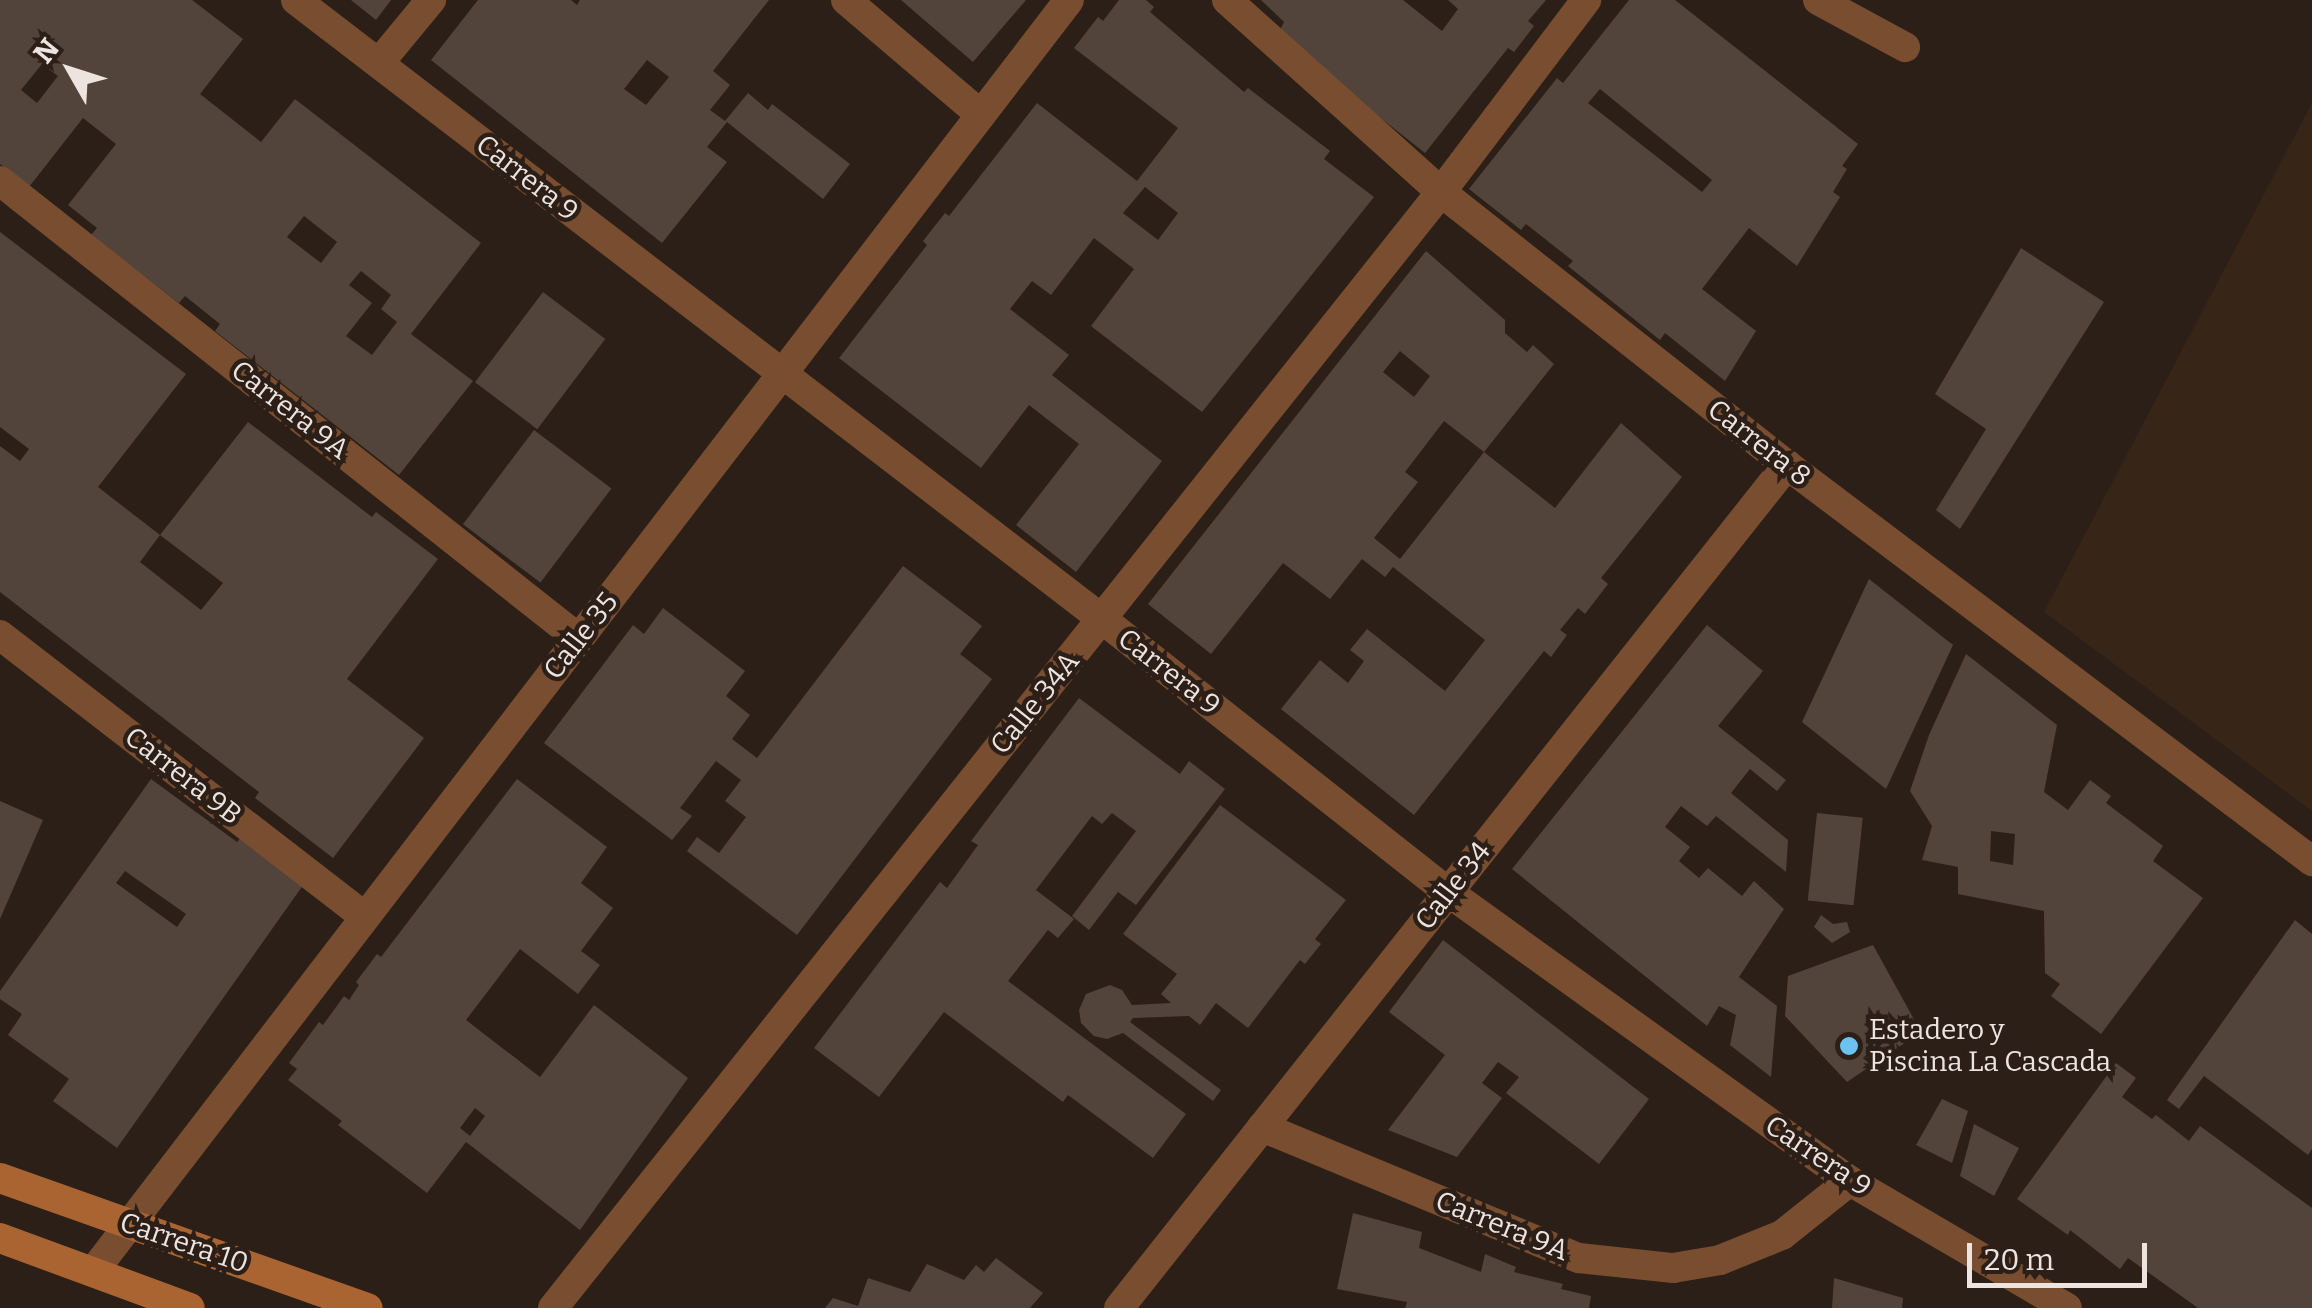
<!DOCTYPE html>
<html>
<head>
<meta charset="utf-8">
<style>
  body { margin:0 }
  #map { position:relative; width:2312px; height:1308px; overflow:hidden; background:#2c1f17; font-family:Bitter,serif }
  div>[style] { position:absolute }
  .built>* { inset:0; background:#372518 }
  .building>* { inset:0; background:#53443b; transform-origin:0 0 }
  .street>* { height:30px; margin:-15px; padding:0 15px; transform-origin:15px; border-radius:15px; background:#794d2f }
  .secondary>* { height:30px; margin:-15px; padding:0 15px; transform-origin:15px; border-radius:15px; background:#a96431 }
  .dots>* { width:28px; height:28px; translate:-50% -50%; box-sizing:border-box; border:5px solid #2c1f17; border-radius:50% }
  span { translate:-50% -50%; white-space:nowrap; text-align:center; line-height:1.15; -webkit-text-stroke:9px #2c1f17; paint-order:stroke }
  .street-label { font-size:28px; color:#eee4df }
  .poi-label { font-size:28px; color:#eee4df }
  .left { translate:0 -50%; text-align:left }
  .north { position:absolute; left:20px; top:20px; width:100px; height:100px; -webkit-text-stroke:8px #2c1f17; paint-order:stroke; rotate:309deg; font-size:28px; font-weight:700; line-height:40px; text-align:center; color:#eee4df }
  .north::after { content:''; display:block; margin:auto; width:35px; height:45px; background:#eee4df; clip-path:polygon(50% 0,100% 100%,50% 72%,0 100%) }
  .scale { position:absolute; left:1967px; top:1243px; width:180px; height:45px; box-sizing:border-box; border:5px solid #eee4df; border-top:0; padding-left:12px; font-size:30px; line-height:35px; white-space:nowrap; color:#eee4df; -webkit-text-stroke:8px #2c1f17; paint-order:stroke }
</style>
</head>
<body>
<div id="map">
  <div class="built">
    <div style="clip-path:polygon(2312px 103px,2312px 811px,2044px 612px)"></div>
  </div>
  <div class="building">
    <div style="clip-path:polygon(evenodd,0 0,192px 0,243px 39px,200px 94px,261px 142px,295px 99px,481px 243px,411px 334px,473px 381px,399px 475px,215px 331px,220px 324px,185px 296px,179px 303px,91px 235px,97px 228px,68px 205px,116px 144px,83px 118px,29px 187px,0 164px,0 0,42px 64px,58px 76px,37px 103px,21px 90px,42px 64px,0 0,304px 216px,337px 242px,321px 263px,287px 237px,304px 216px,0 0,361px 271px,391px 295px,381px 309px,397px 322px,372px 355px,346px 336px,372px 303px,349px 285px,361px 271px)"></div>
    <div style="clip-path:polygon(351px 0,391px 0,376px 20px)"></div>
    <div style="clip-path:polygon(evenodd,478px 0,571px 0,577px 5px,580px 0,769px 0,713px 71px,730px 85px,710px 110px,725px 121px,748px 93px,768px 110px,772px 104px,850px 164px,823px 199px,727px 122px,707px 147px,727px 162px,662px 243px,431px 60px,478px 0,647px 60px,669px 77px,646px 105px,624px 89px,647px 60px)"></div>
    <div style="clip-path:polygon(901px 0,1026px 0,973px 62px)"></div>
    <div style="clip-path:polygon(evenodd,1119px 0,1146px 0,1154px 7px,1150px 12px,1244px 92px,1248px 88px,1330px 151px,1324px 159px,1374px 197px,1202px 412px,1091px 326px,1134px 269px,1094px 238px,1051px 295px,1032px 281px,1010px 309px,1069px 355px,1052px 375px,1162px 461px,1076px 572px,1016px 525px,1079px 444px,1029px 405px,981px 468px,839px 358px,927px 245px,923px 241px,945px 213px,949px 216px,1037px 103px,1137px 181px,1178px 128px,1074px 48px,1098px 17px,1103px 21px,1119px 0,1145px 187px,1178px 213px,1158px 240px,1123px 213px,1145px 187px)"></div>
    <div style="clip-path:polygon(1261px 0,1403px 0,1442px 31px,1458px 9px,1448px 0,1546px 0,1528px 21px,1534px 26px,1514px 52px,1508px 48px,1425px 153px,1277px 36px,1284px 22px)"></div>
    <div style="clip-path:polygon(evenodd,1629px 0,1675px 0,1858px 144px,1842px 166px,1847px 169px,1833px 192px,1840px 197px,1797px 266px,1749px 228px,1702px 289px,1756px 331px,1725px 381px,1665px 333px,1660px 340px,1568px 266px,1573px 261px,1526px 224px,1521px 230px,1469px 189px,1557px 78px,1563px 83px,1629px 0,1600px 89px,1712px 180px,1702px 192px,1588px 103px,1600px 89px)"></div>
    <div style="clip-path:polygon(evenodd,0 232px,186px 374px,98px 487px,160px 535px,248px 422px,372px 517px,376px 512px,438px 559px,347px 679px,424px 738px,333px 858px,255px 798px,259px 792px,0 592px,0 446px,20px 461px,29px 449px,0 427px,0 232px,160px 535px,223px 583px,201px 610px,140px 562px,160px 535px)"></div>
    <div style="clip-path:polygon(2021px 248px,2104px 302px,1960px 529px,1936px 510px,1986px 429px,1935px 394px)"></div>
    <div style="clip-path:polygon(evenodd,1426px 251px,1505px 320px,1505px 333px,1527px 352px,1533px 345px,1554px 364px,1484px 452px,1555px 508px,1621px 423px,1682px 477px,1601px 578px,1608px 584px,1585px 614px,1578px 608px,1560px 630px,1567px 635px,1551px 657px,1544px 651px,1414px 815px,1281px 709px,1320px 660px,1348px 683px,1364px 661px,1350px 650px,1367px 629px,1445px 691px,1485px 640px,1393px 567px,1385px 577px,1362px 559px,1330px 599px,1283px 563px,1211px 654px,1148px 604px,1426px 251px,1400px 351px,1430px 376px,1414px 397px,1383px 372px,1400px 351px,1426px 251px,1444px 421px,1484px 452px,1400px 559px,1374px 538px,1418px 482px,1405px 472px,1444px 421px)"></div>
    <div style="left:543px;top:292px;width:78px;height:113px;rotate:37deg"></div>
    <div style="left:534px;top:430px;width:97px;height:118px;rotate:37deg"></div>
    <div style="clip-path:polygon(903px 566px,982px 626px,960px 654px,992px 679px,797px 935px,687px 851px,697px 837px,719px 853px,746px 817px,725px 801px,741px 780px,716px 761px,680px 808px,692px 816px,672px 840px,544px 743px,633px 625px,644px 634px,663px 608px,745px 671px,726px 696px,750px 715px,732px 739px,757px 758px)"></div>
    <div style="clip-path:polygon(1869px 579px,1953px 645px,1886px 789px,1802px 722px)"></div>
    <div style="clip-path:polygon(1707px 625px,1763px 671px,1718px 726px,1786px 780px,1777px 791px,1750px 769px,1731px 793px,1788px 840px,1786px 872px,1716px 816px,1707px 826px,1681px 806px,1665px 827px,1690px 847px,1679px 861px,1699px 878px,1708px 868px,1742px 896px,1754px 881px,1784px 909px,1739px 977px,1777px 1006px,1771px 1077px,1730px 1045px,1736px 1015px,1719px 1006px,1707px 1026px,1512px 869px)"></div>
    <div style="clip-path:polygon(evenodd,1966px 654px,2057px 725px,2044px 792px,2068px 810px,2090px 780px,2111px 796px,2106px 803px,2163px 846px,2153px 861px,2203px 898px,2101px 1034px,2051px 996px,2060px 984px,2045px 973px,2044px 911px,1958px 894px,1958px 867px,1922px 860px,1932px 826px,1910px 791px,1929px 735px,1966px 654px,1991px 831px,2015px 834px,2013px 865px,1990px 861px,1991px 831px)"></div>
    <div style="clip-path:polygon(1079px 698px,1180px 774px,1189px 761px,1225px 789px,1136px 905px,1118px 892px,1089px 930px,1072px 916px,1136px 831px,1112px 813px,1102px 824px,1092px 816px,1036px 890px,1074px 919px,1058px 938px,1048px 930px,1008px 981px,1186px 1114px,1153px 1158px,1068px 1095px,1063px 1102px,944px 1012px,879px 1097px,814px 1048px,940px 882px,947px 888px,978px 845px,971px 841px)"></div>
    <div style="clip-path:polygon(evenodd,151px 779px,237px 842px,242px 836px,306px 881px,117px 1148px,53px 1101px,69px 1079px,8px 1035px,22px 1014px,0 999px,0 991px,151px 779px,125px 871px,186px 914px,177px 927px,116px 883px,125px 871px)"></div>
    <div style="clip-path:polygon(evenodd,517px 779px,607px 847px,581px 883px,613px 908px,581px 951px,600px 965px,578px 994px,520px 949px,466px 1020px,540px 1077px,594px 1005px,688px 1078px,580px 1230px,466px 1142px,427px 1193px,338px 1125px,342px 1121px,288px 1080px,297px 1069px,289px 1063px,319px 1022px,323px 1025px,344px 996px,349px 1000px,359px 985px,356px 982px,377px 954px,381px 957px,517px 779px,475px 1108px,485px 1116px,470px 1136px,460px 1128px,475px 1108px)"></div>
    <div style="clip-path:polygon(0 801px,43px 820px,0 919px)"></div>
    <div style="clip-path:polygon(1220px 805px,1346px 900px,1315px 939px,1321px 944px,1305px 964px,1300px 960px,1248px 1028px,1216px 1003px,1200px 1025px,1189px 1016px,1133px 1018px,1130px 1022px,1221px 1090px,1213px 1101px,1123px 1033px,1107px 1039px,1094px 1036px,1081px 1023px,1079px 1010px,1086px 994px,1110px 985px,1122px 990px,1132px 1005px,1171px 1003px,1161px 994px,1177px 974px,1123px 934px)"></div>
    <div style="left:1817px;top:813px;width:46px;height:88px;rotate:6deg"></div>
    <div style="clip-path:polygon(1821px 915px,1833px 924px,1847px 922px,1850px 932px,1832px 943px,1814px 927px)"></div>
    <div style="clip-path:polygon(2295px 920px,2312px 934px,2312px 1149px,2308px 1155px,2204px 1076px,2179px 1109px,2167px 1100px)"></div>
    <div style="clip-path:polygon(1443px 940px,1649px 1099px,1599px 1164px,1506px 1093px,1519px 1077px,1498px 1062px,1482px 1083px,1502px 1098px,1457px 1157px,1388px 1130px,1445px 1055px,1389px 1012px)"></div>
    <div style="clip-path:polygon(1873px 945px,1921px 1032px,1847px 1082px,1785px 1016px,1788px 976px)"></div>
    <div style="clip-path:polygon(2116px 1063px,2136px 1078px,2122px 1097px,2152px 1119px,2156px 1115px,2189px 1141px,2200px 1126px,2312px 1208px,2312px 1308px,2198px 1308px,2128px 1258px,2120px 1269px,2070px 1230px,2068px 1235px,2017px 1199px)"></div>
    <div style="clip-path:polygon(1942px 1099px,1968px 1111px,1952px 1163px,1916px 1145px)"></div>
    <div style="clip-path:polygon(1974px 1124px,2019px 1148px,1994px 1196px,1960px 1176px)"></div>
    <div style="clip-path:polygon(1353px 1213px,1422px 1232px,1419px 1248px,1481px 1272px,1485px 1254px,1516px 1267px,1514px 1272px,1563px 1284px,1561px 1289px,1591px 1296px,1589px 1308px,1405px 1308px,1407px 1302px,1337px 1289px)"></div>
    <div style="clip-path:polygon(996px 1258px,1043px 1293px,1030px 1308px,825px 1308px,833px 1298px,858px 1306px,868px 1278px,910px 1292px,927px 1264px,964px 1280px,976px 1265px,984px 1272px)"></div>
    <div style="clip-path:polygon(1834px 1278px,1903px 1298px,1902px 1308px,1832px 1308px)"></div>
  </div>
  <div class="street">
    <div style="left:296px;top:0;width:1016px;rotate:37.52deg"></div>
    <div style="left:1102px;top:619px;width:441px;rotate:38.3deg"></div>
    <div style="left:1448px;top:892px;width:495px;rotate:35.7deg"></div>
    <div style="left:1850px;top:1181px;width:251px;rotate:30.3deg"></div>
    <div style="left:846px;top:0;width:177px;rotate:40.4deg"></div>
    <div style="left:1227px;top:0;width:288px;rotate:41.9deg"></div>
    <div style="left:1441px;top:192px;width:441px;rotate:38.3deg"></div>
    <div style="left:1787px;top:465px;width:658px;rotate:37.03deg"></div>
    <div style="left:1818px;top:0;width:99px;rotate:28.4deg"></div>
    <div style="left:379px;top:63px;width:82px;rotate:-50.5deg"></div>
    <div style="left:0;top:181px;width:738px;rotate:38.34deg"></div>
    <div style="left:0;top:635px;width:461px;rotate:37.7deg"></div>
    <div style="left:1262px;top:1127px;width:343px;rotate:22.5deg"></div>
    <div style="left:1579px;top:1258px;width:95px;rotate:6.1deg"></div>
    <div style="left:1673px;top:1268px;width:48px;rotate:-9.7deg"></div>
    <div style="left:1720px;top:1260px;width:67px;rotate:-22deg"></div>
    <div style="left:1782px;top:1235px;width:87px;rotate:-38.5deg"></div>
    <div style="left:93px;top:1272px;width:1603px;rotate:-52.5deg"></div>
    <div style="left:553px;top:1308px;width:1426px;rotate:-51.49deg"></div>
    <div style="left:1441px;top:192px;width:241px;rotate:-52.9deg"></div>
    <div style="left:1119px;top:1308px;width:1076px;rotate:-51.61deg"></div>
  </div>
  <div class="secondary">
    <div style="left:0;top:1178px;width:390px;rotate:19.5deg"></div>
    <div style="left:0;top:1238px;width:202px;rotate:20.2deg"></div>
  </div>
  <div class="dots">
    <div style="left:1849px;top:1046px;background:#6cc3f2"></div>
  </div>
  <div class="street-label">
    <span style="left:527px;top:178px;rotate:38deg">Carrera 9</span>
    <span style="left:290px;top:410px;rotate:38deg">Carrera 9A</span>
    <span style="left:1759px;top:443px;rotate:38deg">Carrera 8</span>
    <span style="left:581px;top:636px;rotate:-52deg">Calle 35</span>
    <span style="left:1169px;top:672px;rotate:38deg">Carrera 9</span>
    <span style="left:1035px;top:703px;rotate:-51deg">Calle 34A</span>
    <span style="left:183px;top:776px;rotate:38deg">Carrera 9B</span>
    <span style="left:1453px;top:886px;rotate:-52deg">Calle 34</span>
    <span style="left:1818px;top:1156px;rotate:34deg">Carrera 9</span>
    <span style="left:1502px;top:1226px;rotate:22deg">Carrera 9A</span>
    <span style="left:184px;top:1243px;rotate:19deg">Carrera 10</span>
  </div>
  <div class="poi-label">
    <span class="left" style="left:1869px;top:1046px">Estadero y<br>Piscina La Cascada</span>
  </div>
  <div class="north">N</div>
  <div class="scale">20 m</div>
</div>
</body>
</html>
